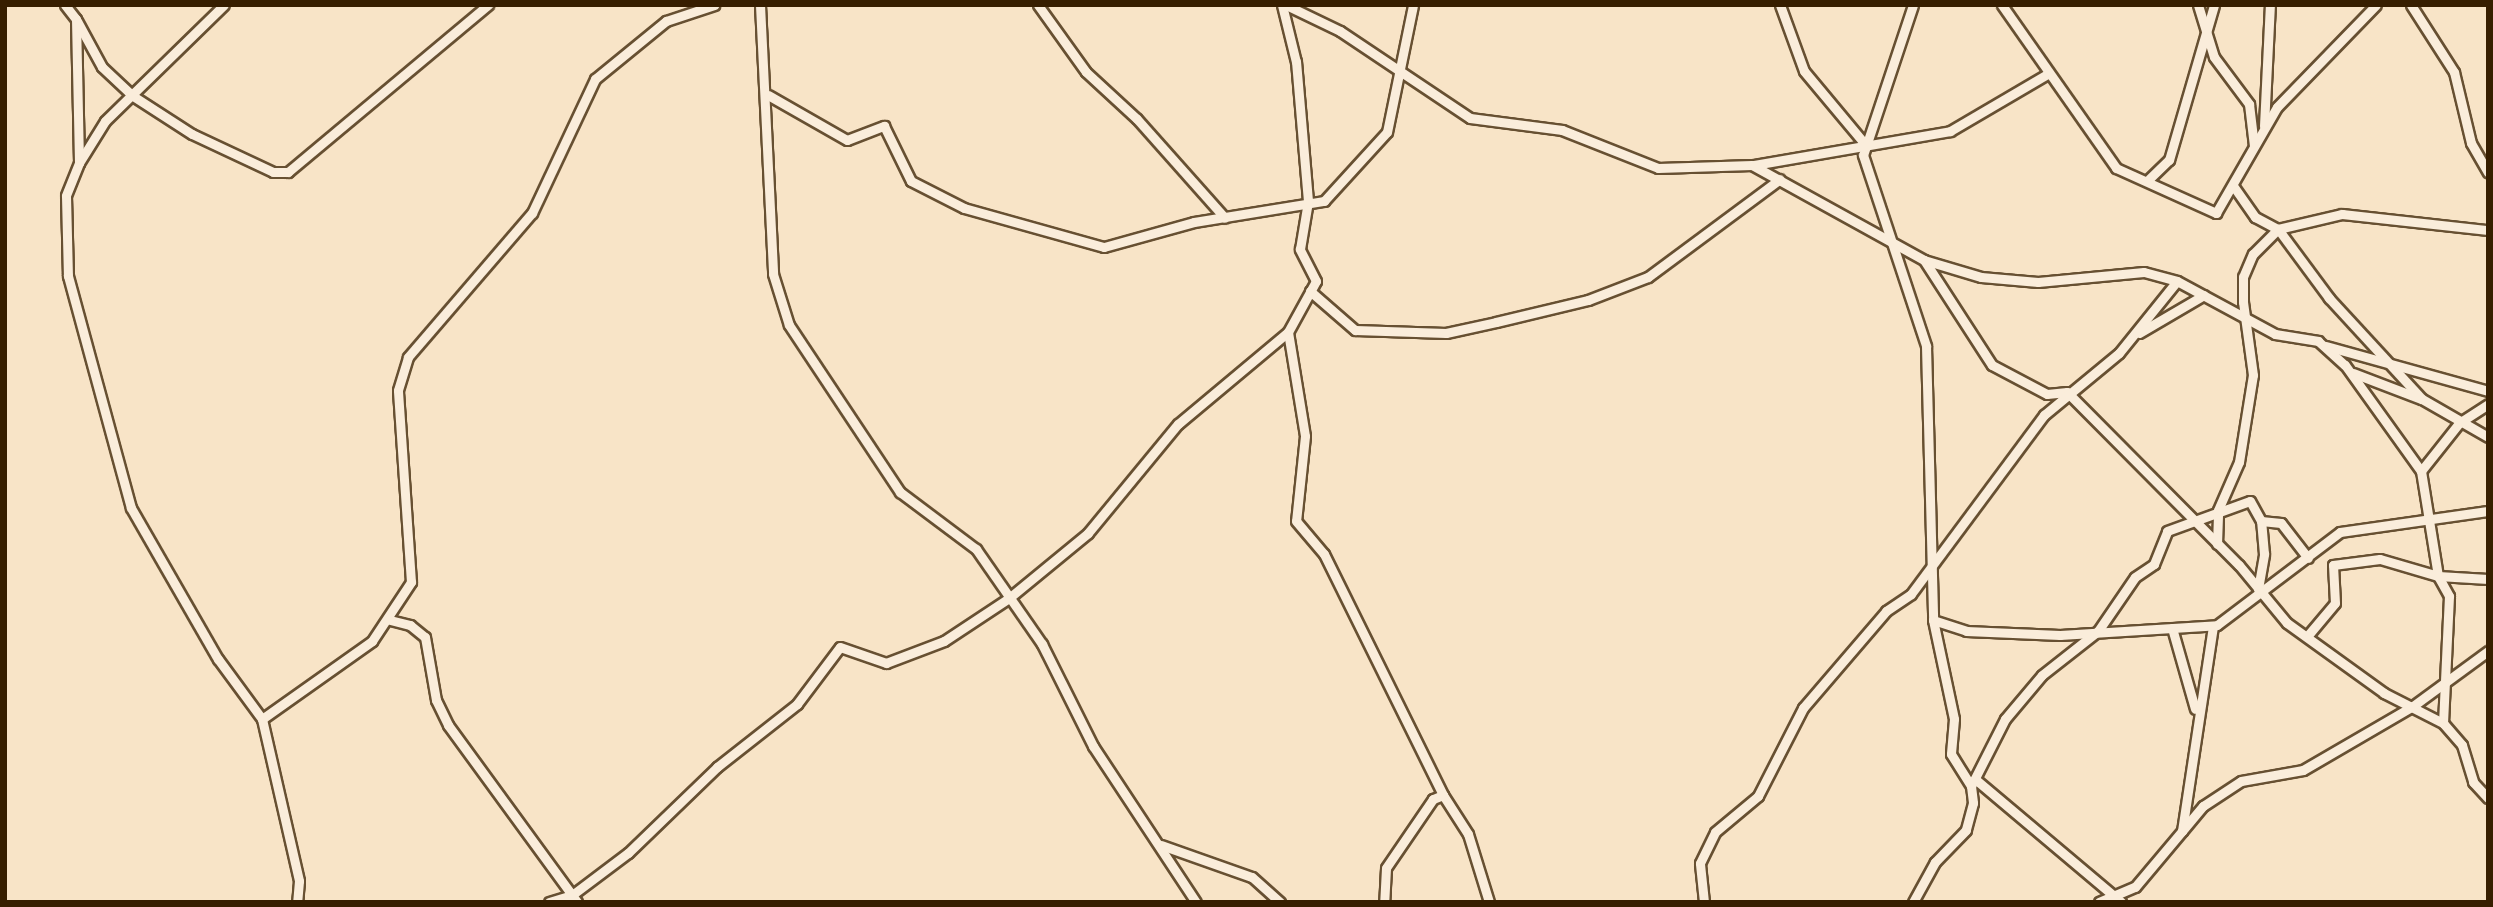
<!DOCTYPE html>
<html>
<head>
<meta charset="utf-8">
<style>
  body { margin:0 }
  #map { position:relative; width:2493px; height:907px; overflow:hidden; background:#f8e4c7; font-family:Alegreya,serif }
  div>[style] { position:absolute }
  .roads { filter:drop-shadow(2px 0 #675032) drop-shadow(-2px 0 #675032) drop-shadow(0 2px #675032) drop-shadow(0 -2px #675032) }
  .street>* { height:9px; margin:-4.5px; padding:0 4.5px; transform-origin:4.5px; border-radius:4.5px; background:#faeddb }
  span { translate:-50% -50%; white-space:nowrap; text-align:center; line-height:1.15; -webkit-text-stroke:7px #faeddb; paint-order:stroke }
  .frame { position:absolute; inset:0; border:7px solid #371e00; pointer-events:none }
</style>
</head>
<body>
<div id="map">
  <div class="roads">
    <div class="street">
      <div style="left:65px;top:5px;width:18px;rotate:52deg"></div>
      <div style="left:76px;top:19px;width:144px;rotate:88.8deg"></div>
      <div style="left:79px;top:163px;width:35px;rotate:112deg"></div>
      <div style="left:66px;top:196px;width:80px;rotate:88.6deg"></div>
      <div style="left:68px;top:276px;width:240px;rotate:74.8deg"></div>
      <div style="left:131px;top:508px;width:174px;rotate:60.1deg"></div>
      <div style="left:218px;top:659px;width:74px;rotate:53.7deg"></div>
      <div style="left:262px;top:719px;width:166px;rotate:77.1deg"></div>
      <div style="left:299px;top:881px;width:21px;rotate:95deg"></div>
      <div style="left:760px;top:5px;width:269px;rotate:87.2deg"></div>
      <div style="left:773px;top:274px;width:53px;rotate:72.6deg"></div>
      <div style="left:789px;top:325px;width:201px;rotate:56.4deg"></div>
      <div style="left:900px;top:492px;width:95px;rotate:36.9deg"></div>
      <div style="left:976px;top:549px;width:116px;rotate:55.2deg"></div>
      <div style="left:1042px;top:644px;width:114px;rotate:63.4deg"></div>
      <div style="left:1093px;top:746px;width:187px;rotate:56.6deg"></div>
      <div style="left:1038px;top:5px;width:82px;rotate:54.4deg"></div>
      <div style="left:1086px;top:72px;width:69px;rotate:42.7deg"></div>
      <div style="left:1137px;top:119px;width:132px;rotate:48.4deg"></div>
      <div style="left:1286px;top:5px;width:60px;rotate:25.7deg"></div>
      <div style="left:1340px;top:31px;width:156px;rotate:33.8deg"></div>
      <div style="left:1470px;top:118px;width:93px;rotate:7.4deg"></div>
      <div style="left:1562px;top:130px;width:103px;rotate:21.6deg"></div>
      <div style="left:1658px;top:168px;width:94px;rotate:-1.8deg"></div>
      <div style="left:1752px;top:165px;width:196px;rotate:28.9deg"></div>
      <div style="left:1924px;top:260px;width:59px;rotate:16.6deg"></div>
      <div style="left:1981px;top:277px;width:57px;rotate:5deg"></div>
      <div style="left:2038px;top:282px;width:106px;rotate:-5.4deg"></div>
      <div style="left:2144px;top:272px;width:34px;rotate:15deg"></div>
      <div style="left:2177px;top:281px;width:111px;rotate:28.4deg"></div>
      <div style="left:2275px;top:334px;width:44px;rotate:9.2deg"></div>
      <div style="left:2318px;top:341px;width:36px;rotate:42deg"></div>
      <div style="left:2345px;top:365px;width:130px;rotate:54.4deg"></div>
      <div style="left:2421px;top:471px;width:106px;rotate:80.8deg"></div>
      <div style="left:2438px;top:576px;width:23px;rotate:61deg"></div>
      <div style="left:2449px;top:596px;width:127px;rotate:92.7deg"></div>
      <div style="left:2443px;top:723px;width:29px;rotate:49deg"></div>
      <div style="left:2462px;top:745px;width:39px;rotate:73deg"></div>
      <div style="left:2473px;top:782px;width:22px;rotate:47deg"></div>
      <div style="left:1780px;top:5px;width:70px;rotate:70deg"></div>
      <div style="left:1804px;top:71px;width:94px;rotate:50.2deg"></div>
      <div style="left:1913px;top:5px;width:158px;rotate:108.4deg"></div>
      <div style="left:1863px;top:155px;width:201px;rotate:71.7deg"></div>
      <div style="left:1926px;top:346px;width:274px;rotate:88.5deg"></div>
      <div style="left:1933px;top:620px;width:101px;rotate:78deg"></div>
      <div style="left:1954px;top:719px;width:35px;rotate:95deg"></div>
      <div style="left:1951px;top:754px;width:38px;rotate:58deg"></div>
      <div style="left:1971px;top:786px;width:17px;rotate:83deg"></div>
      <div style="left:1973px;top:803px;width:28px;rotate:105deg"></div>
      <div style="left:1966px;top:830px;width:45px;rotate:134.1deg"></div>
      <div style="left:1935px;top:862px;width:46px;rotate:118.8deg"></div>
      <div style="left:2002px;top:5px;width:199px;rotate:55deg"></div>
      <div style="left:2116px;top:168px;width:110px;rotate:24.2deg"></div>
      <div style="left:2216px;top:213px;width:122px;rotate:-60.1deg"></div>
      <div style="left:2277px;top:107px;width:142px;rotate:-45.9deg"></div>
      <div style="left:2198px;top:5px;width:54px;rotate:72.9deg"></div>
      <div style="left:2214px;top:57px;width:59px;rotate:53.3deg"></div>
      <div style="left:2249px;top:104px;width:42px;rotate:83.2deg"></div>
      <div style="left:2411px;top:5px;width:80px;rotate:57.3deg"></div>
      <div style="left:2454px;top:72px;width:73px;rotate:76.5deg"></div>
      <div style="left:2471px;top:143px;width:34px;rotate:60deg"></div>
      <div style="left:77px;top:21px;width:52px;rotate:61.5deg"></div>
      <div style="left:102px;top:67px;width:42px;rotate:43.1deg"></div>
      <div style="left:133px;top:96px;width:70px;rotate:32.8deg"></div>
      <div style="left:192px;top:134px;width:89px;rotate:25.1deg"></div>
      <div style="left:273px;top:172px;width:15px"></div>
      <div style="left:288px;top:172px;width:261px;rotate:-39.9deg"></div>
      <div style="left:768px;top:95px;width:91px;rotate:29.7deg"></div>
      <div style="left:847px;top:140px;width:40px;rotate:-21deg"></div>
      <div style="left:884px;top:126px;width:61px;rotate:63.9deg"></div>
      <div style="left:911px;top:181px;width:59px;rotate:27deg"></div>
      <div style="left:964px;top:208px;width:145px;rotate:15.6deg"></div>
      <div style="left:1104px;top:247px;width:93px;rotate:-15.5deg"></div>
      <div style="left:1194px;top:222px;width:132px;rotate:-9.2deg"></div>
      <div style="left:1324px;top:201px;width:93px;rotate:-47.6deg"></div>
      <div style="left:1387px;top:132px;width:130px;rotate:-78.4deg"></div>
      <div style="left:2264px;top:126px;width:121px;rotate:-87.2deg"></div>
      <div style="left:79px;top:163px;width:49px;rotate:-58.2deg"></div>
      <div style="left:105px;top:121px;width:166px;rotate:-44.3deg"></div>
      <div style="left:1754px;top:165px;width:199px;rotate:-9.8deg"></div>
      <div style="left:1950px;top:131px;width:111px;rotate:-30.3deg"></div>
      <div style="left:2149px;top:179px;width:28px;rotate:-44deg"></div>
      <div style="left:2169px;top:160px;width:161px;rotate:-73.8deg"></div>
      <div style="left:2234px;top:187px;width:37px;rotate:55deg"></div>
      <div style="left:2255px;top:217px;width:26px;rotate:28deg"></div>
      <div style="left:2278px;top:229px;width:86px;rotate:53.5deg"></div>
      <div style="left:2329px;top:298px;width:137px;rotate:47.4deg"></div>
      <div style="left:2422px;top:399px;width:76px;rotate:29.9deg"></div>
      <div style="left:1924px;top:260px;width:125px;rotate:57.1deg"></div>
      <div style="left:1992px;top:365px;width:62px;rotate:27.8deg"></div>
      <div style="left:2047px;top:394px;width:20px;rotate:-6deg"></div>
      <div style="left:1310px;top:291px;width:60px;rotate:40.9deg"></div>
      <div style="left:1355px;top:330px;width:91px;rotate:1.9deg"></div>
      <div style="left:1446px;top:333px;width:51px;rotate:-12.4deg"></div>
      <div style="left:1496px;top:322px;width:95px;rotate:-13.4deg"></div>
      <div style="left:1588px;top:300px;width:64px;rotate:-21deg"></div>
      <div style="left:1648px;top:277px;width:164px;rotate:-36.6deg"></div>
      <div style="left:1288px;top:332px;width:105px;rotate:80.7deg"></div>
      <div style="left:1305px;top:436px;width:85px;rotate:96deg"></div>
      <div style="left:1296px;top:521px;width:43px;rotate:49.7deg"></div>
      <div style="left:1324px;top:554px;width:269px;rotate:63.7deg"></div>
      <div style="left:1443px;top:795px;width:11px;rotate:158deg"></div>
      <div style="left:1433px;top:799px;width:83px;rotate:124.3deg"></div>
      <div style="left:1386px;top:868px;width:34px;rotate:93deg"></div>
      <div style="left:2139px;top:333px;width:75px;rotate:-30.3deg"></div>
      <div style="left:2326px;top:346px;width:168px;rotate:15.5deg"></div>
      <div style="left:2353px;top:373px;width:73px;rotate:20.9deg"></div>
      <div style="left:2067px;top:392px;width:244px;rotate:45.2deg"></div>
      <div style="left:2239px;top:565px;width:75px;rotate:50.4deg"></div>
      <div style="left:2287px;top:623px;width:120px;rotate:35.8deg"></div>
      <div style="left:2384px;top:693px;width:66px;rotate:27deg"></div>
      <div style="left:2421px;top:471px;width:61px;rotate:-51.6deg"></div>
      <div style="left:2459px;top:423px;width:35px;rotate:-33deg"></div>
      <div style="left:2217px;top:544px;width:34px;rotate:-88deg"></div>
      <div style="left:2218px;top:510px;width:52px;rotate:-66.4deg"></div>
      <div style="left:2239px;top:462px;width:88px;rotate:-80.9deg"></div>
      <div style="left:2253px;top:375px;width:74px;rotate:-97.8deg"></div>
      <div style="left:2243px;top:302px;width:25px;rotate:-90deg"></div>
      <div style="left:2243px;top:277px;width:25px;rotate:-67deg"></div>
      <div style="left:2253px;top:254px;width:35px;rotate:-45deg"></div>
      <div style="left:2278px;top:229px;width:66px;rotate:-13.2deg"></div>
      <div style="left:2342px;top:214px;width:147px;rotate:6.3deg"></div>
      <div style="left:2258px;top:589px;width:36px;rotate:-80deg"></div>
      <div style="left:2264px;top:554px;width:33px;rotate:-95deg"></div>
      <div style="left:2261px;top:521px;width:20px;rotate:6deg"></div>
      <div style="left:2281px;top:523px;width:44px;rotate:52.4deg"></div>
      <div style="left:390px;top:620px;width:21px;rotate:14deg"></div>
      <div style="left:410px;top:625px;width:19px;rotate:39deg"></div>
      <div style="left:425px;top:637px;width:64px;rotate:80.1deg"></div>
      <div style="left:436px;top:700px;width:28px;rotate:64deg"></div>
      <div style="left:448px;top:725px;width:219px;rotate:53.9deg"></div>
      <div style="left:1933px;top:620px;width:35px;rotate:18deg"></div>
      <div style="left:1966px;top:631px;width:94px;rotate:2.4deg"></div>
      <div style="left:2060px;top:635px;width:157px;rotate:-3.6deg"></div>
      <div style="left:2217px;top:625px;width:154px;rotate:-37.1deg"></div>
      <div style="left:2340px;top:532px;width:149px;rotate:-8.1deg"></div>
      <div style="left:2172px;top:628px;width:84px;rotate:74.1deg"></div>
      <div style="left:2309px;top:634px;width:40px;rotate:-50deg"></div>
      <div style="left:2335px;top:603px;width:38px;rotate:-93deg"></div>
      <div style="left:2333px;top:565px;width:47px;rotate:-7.3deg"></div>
      <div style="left:2380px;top:559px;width:60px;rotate:16.3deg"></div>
      <div style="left:2438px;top:576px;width:50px;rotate:3.4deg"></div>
      <div style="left:262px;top:719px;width:135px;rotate:-35.3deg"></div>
      <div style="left:372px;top:641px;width:71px;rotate:-56.5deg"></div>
      <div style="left:411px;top:582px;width:192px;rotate:-93.9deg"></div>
      <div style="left:398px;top:390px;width:34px;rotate:-73deg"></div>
      <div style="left:408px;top:357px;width:190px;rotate:-49.3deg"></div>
      <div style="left:532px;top:213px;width:148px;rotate:-64.8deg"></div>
      <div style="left:595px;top:79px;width:92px;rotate:-39.2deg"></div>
      <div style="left:666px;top:21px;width:51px;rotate:-18.4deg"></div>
      <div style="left:1975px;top:779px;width:191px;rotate:40.1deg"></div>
      <div style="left:1971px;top:786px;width:75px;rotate:-63.1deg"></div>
      <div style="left:2005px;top:719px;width:57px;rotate:-49.9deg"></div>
      <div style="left:2042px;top:675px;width:71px;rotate:-38.2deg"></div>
      <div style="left:2098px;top:631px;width:65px;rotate:-55.6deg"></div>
      <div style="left:2135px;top:577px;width:23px;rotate:-34deg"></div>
      <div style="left:2154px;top:564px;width:35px;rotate:-68deg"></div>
      <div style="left:2167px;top:531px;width:88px;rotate:-19.9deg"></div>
      <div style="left:2250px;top:501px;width:23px;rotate:61deg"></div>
      <div style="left:1443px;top:795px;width:46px;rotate:57.3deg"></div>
      <div style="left:1468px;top:834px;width:71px;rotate:72.8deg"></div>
      <div style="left:2182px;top:831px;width:33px;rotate:-50deg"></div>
      <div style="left:2203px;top:806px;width:45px;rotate:-33.3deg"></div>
      <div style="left:2241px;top:781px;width:63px;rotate:-10.1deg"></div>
      <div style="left:2303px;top:770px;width:127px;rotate:-30.2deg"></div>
      <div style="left:2413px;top:706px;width:93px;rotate:-36.3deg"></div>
      <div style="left:1161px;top:845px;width:96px;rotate:19.4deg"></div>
      <div style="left:1252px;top:877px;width:38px;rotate:42deg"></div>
      <div style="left:549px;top:902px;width:24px;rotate:-17deg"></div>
      <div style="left:572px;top:895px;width:70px;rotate:-36.9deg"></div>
      <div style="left:628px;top:853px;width:124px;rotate:-44deg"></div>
      <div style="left:717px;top:767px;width:102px;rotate:-38.2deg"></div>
      <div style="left:797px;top:704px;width:71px;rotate:-53deg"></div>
      <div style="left:840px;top:647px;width:49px;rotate:19.2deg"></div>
      <div style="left:886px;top:663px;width:62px;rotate:-20.8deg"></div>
      <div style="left:944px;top:641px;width:78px;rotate:-33.5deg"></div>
      <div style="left:1009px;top:598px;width:102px;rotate:-39.4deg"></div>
      <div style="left:1088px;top:533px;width:141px;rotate:-50.5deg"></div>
      <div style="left:1178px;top:424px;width:143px;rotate:-39.9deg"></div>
      <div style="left:1288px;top:332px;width:58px;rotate:-61.2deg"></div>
      <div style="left:1316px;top:281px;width:36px;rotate:-117deg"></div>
      <div style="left:1300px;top:249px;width:49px;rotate:-80.5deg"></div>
      <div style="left:1308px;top:201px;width:140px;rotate:-94.9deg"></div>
      <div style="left:1296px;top:62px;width:59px;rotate:-103.8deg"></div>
      <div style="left:1704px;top:902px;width:39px;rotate:-96deg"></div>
      <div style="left:1700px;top:863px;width:34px;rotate:-64deg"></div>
      <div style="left:1715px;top:832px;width:56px;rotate:-39.9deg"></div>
      <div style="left:1758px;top:796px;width:99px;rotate:-62.9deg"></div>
      <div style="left:1803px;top:708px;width:128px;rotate:-49.4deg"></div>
      <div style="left:1886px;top:611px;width:30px;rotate:-34deg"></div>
      <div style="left:1911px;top:594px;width:223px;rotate:-53.4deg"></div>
      <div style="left:2044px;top:415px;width:97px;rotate:-39.6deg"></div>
      <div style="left:2119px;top:353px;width:92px;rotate:-51.1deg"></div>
      <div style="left:2099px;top:902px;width:39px;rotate:-23deg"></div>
      <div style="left:2135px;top:887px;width:73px;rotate:-50deg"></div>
      <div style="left:2182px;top:831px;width:207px;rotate:-81.4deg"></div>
    </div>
  </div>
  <div class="frame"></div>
</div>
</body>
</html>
